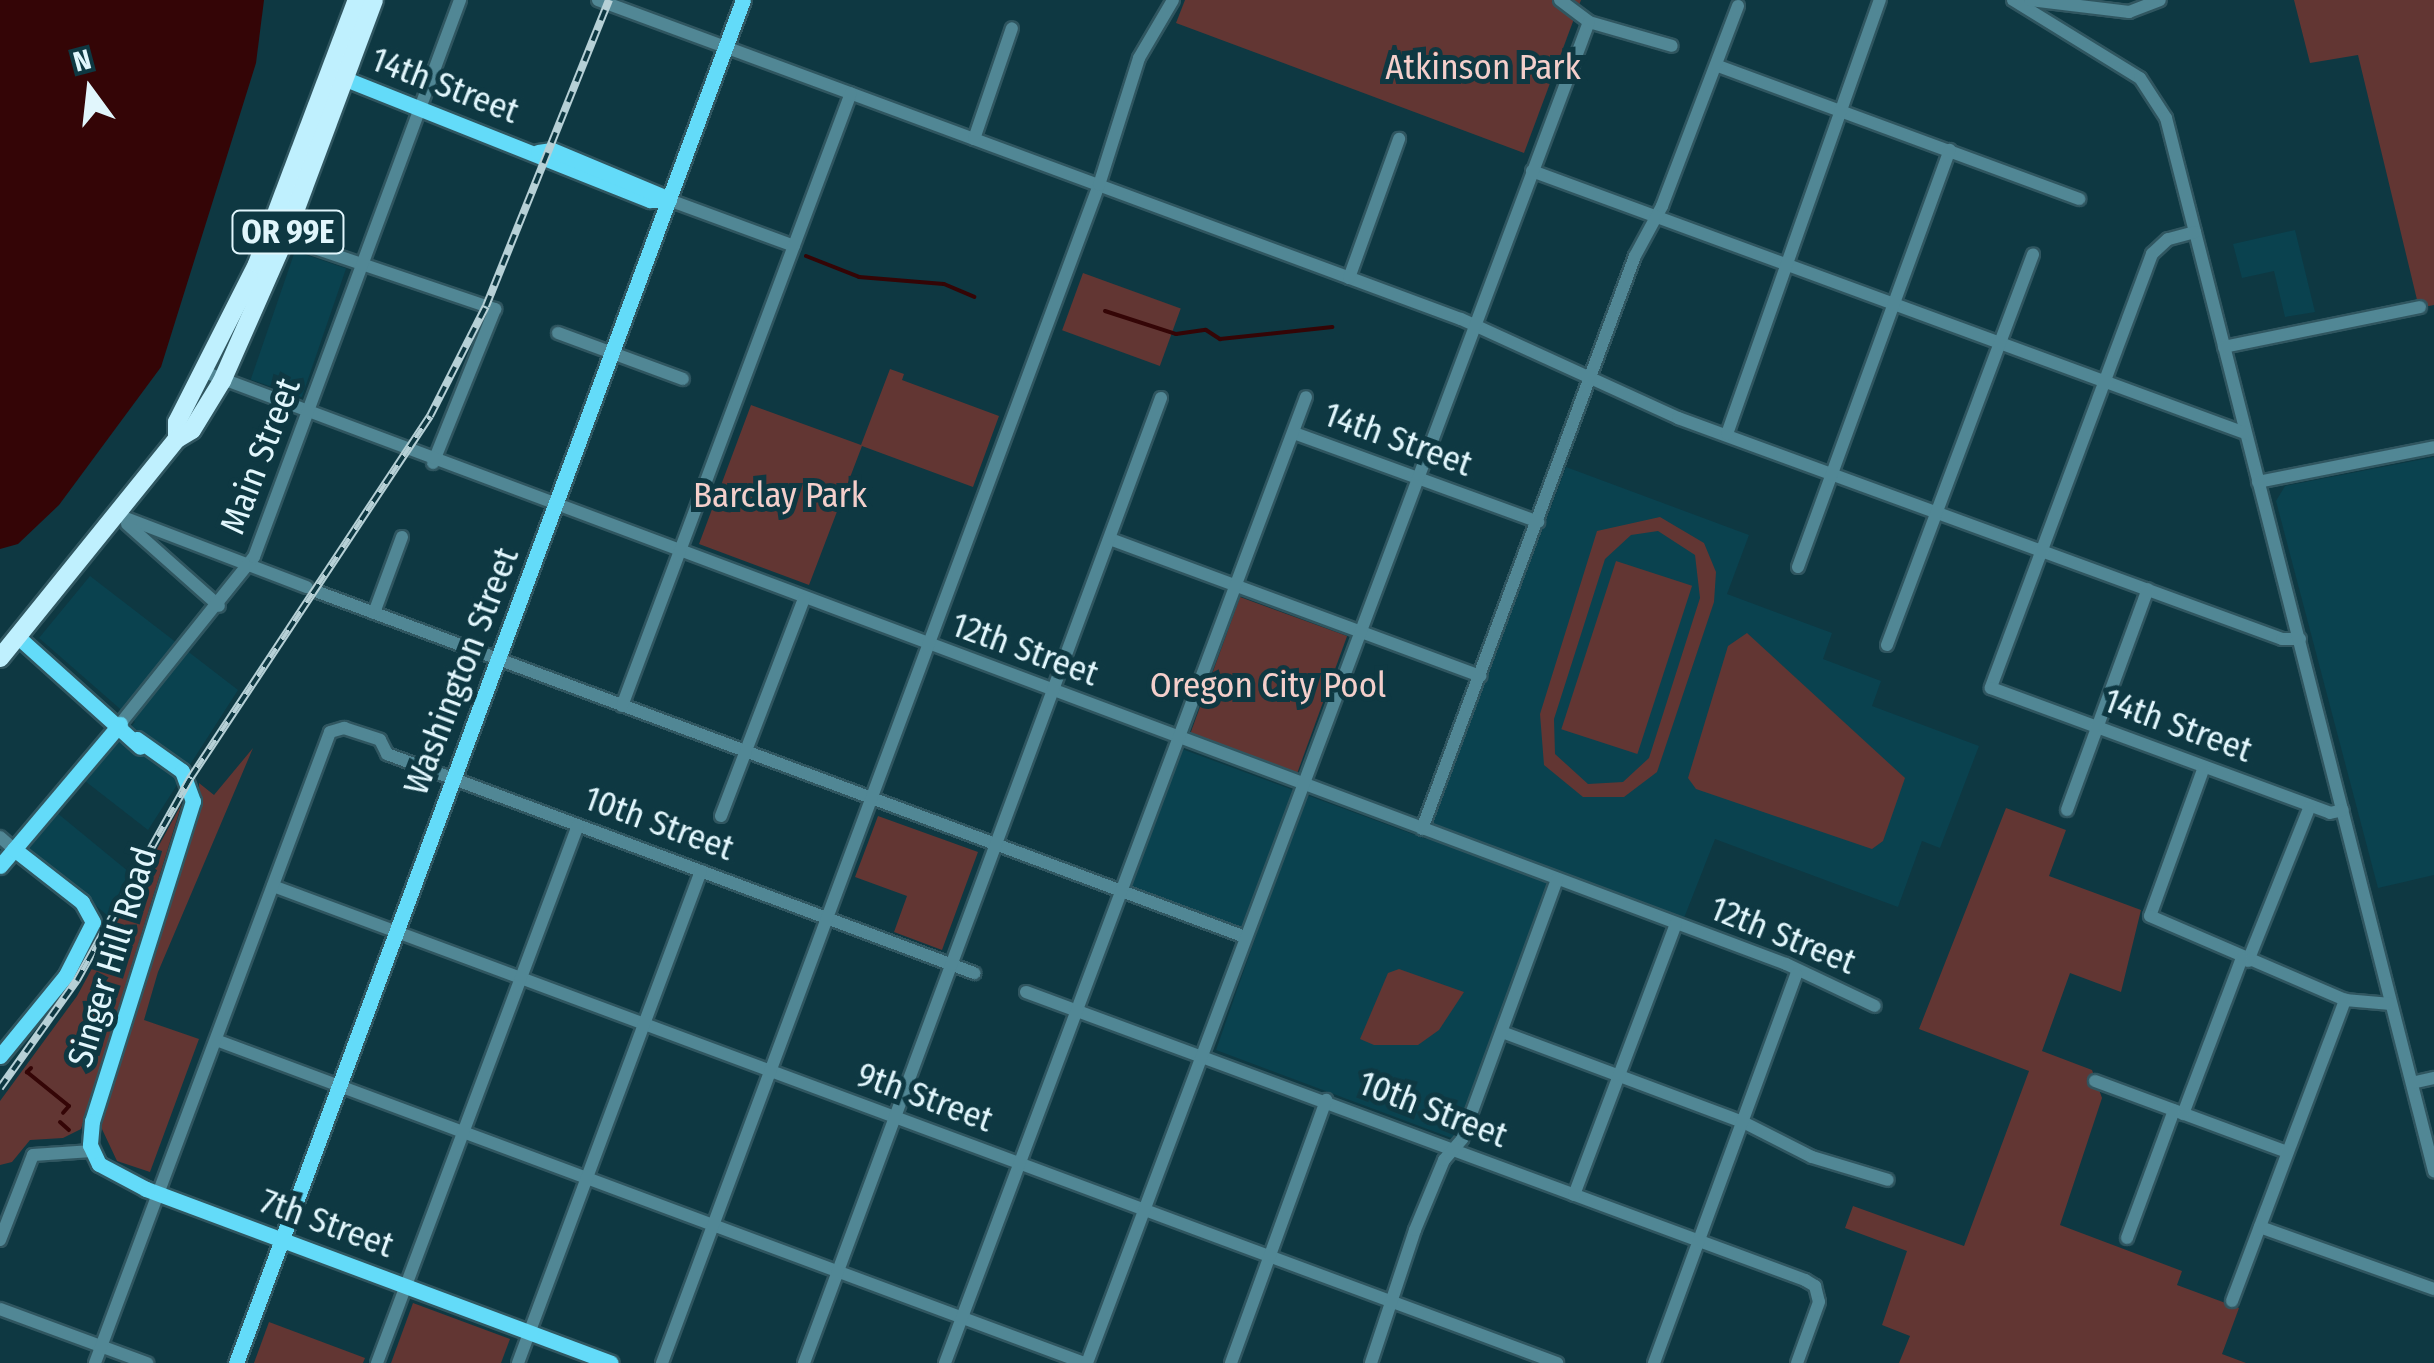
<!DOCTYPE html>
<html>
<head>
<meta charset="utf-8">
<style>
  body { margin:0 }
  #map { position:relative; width:2434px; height:1363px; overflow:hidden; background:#0e3842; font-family:"Fira Sans Condensed",sans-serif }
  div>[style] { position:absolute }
  .built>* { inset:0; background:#0a424f; transform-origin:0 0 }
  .green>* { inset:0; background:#623633; transform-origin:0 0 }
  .water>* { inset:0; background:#340506 }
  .stream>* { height:4px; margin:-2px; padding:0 2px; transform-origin:2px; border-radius:2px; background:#340506 }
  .roads { filter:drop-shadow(2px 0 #305660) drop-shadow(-2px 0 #305660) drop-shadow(0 2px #305660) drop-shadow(0 -2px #305660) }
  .minor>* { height:12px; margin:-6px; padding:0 6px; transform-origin:6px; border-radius:6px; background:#518795 }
  .major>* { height:15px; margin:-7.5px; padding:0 7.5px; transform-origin:7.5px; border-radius:7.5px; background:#63dbf9 }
  .highway>* { height:18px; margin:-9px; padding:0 9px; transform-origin:9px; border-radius:9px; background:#bff0fe }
  .rail>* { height:8px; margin-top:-4px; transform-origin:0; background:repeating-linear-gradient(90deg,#0e3842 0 11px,#b6d0d6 0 22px); box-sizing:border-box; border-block:2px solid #b6d0d6 }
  span { translate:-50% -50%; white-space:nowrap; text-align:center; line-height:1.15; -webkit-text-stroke:10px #0e3842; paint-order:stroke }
  .shield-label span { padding:2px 8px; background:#0e3842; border:2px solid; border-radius:8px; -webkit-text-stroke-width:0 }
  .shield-label { font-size:32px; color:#e1f6fc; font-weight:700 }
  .park-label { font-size:35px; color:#f4cfcb }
  .street-label { font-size:35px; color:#e1f6fc }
  .north { position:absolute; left:40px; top:40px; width:100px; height:100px; -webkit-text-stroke:8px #0e3842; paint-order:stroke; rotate:345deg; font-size:28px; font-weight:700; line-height:40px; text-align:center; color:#e1f6fc }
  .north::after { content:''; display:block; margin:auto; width:35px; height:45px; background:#e1f6fc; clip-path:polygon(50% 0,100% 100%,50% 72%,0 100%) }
</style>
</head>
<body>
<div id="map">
  <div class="built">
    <div style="clip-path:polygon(2295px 230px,2315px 312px,2285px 317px,2274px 271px,2242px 278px,2233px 244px)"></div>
    <div style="left:295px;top:251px;width:54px;height:136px;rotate:19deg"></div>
    <div style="clip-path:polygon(2434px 457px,2434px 875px,2378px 888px,2276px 501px,2285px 486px)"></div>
    <div style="clip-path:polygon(1566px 467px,1749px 535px,1727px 594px,1832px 633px,1823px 659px,1881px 681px,1872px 706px,1979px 746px,1940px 848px,1922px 841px,1898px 907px,1715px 839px,1684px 918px,1555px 871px,1454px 1139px,1216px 1050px,1257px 933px,1131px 886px,1182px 749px,1426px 839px)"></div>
    <div style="clip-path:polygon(90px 576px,238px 690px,148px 830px,85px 781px,135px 722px,39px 638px)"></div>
    <div style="clip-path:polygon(56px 812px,129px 872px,108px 916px,27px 846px)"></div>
  </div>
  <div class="green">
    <div style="clip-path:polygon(1185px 0,1581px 0,1524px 153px,1176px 23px)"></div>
    <div style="clip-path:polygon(2294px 0,2434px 0,2434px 305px,2419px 308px,2358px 55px,2310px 63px)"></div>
    <div style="left:1083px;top:273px;width:104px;height:61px;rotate:20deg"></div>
    <div style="clip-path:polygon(890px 369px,904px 374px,902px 380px,999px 416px,973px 487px,862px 446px,809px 585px,699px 544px,751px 405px,861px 445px)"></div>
    <div style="clip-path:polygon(evenodd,1660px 517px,1704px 543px,1716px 572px,1714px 602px,1657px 772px,1624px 797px,1583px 797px,1544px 765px,1540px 714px,1597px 531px,1660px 517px,1658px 531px,1695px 555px,1700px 598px,1649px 758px,1623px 782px,1588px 784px,1555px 754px,1554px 719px,1605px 559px,1631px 535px,1658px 531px)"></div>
    <div style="left:1616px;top:561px;width:80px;height:177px;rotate:18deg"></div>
    <div style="left:1240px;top:597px;width:114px;height:146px;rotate:20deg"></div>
    <div style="clip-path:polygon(1747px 633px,1905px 778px,1883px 841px,1872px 849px,1696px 789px,1688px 778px,1728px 646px)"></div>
    <div style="clip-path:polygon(253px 748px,158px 972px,144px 1020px,199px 1039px,150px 1172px,117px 1161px,101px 1127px,161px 917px,200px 811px,199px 783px,214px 795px)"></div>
    <div style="clip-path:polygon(182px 803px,81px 1129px,63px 1138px,30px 1140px,12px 1162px,0 1165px,0 1101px,77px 996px)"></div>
    <div style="clip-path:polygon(2006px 808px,2066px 830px,2049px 876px,2141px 910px,2121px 992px,2070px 973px,2042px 1051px,2092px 1070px,2102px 1098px,2060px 1225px,2182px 1271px,2177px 1285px,2239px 1308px,2222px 1354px,2246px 1363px,1899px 1363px,1910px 1336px,1882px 1325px,1907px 1251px,1845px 1228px,1853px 1206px,1964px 1246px,2029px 1071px,1919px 1029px)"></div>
    <div style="clip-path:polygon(878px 816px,978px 852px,942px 950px,894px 932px,907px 896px,855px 877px)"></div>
    <div style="clip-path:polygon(1399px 969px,1464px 992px,1439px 1030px,1418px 1045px,1374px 1045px,1360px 1039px,1388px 973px)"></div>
    <div style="clip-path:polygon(413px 1303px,510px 1339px,501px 1363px,391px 1363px)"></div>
    <div style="clip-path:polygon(269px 1322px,365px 1358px,363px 1363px,254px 1363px)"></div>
  </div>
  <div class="water">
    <div style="clip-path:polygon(0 0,264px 0,256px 63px,161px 367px,59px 505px,18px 544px,0 549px)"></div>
  </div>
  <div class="stream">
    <div style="left:806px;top:256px;width:57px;rotate:21.6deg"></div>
    <div style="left:859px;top:277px;width:85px;rotate:4.7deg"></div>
    <div style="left:944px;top:284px;width:33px;rotate:23deg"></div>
    <div style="left:1105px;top:311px;width:75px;rotate:17.9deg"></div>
    <div style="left:1176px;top:334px;width:30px;rotate:-8deg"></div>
    <div style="left:1206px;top:330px;width:17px;rotate:33deg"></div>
    <div style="left:1220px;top:339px;width:113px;rotate:-6.1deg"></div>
    <div style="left:31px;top:1068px;width:6px;rotate:135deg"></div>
    <div style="left:27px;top:1072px;width:54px;rotate:39deg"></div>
    <div style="left:69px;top:1106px;width:9px;rotate:131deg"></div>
    <div style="left:60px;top:1122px;width:12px;rotate:42deg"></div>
  </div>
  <div class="roads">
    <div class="minor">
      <div style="left:598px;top:0;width:920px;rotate:20.29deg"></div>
      <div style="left:1461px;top:319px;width:239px;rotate:24.5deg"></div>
      <div style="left:1678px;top:418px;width:643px;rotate:20.1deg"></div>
      <div style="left:2282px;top:639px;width:18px"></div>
      <div style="left:1560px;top:0;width:36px;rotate:37deg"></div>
      <div style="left:1589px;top:22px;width:86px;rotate:16.1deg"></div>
      <div style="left:2013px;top:0;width:149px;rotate:31.6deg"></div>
      <div style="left:2140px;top:78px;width:48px;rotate:57deg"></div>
      <div style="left:2166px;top:118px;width:1087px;rotate:75.72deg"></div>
      <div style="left:2030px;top:0;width:100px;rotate:6.9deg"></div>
      <div style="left:2129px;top:12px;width:33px;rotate:-21deg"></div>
      <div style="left:1718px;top:66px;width:385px;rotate:20.2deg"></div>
      <div style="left:974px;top:139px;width:117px;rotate:-71.1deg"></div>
      <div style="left:1532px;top:171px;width:760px;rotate:20.18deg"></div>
      <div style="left:669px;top:200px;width:133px;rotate:20.2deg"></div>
      <div style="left:2195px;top:232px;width:28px;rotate:165deg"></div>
      <div style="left:2168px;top:239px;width:22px;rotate:137deg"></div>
      <div style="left:2152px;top:254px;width:463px;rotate:110.4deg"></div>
      <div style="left:1991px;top:688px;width:361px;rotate:20.2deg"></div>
      <div style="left:2330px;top:813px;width:13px;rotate:-13deg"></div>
      <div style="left:285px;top:238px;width:222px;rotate:18.7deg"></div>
      <div style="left:495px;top:309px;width:166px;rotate:111.9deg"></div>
      <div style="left:1349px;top:278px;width:148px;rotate:-70.2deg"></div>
      <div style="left:558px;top:333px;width:133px;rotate:20.2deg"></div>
      <div style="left:2224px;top:347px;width:200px;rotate:-11.5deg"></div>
      <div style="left:207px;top:373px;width:1686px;rotate:20.52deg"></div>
      <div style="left:1786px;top:964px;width:98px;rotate:25.3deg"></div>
      <div style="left:1294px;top:433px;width:260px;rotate:20deg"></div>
      <div style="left:1727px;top:434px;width:460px;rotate:-70.6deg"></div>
      <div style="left:2258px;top:482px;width:179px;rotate:-11.2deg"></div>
      <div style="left:118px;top:515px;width:202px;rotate:20.9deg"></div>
      <div style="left:127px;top:524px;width:123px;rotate:41.7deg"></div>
      <div style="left:1110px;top:539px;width:395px;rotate:20.3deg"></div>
      <div style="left:1798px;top:567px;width:444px;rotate:-70deg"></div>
      <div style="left:318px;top:592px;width:989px;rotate:20.41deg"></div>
      <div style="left:374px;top:613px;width:81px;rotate:-69.8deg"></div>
      <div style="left:1887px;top:645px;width:417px;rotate:-69.5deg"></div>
      <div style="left:622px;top:706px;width:654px;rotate:-69.52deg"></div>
      <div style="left:120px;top:724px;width:214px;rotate:-51.3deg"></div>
      <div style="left:254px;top:557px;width:594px;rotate:-69.7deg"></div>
      <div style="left:2204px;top:767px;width:158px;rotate:109.9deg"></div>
      <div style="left:2150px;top:916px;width:212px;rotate:23.3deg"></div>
      <div style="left:2345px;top:1000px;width:46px;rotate:5deg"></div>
      <div style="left:2067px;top:810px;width:235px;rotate:-69.9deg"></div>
      <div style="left:721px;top:816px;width:232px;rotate:-69.1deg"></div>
      <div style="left:1422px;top:829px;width:611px;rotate:-69.61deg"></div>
      <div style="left:1635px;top:256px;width:57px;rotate:-61.6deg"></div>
      <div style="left:1662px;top:206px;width:214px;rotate:-69.2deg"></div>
      <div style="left:0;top:837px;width:18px;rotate:41deg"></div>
      <div style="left:273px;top:886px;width:1370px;rotate:20.38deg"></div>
      <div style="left:2248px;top:961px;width:167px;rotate:-68.2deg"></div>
      <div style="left:1026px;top:992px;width:831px;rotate:20.29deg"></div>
      <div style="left:1805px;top:1280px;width:12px;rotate:31deg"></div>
      <div style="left:1815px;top:1286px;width:16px;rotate:76deg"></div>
      <div style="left:1819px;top:1302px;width:65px;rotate:109.8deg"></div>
      <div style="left:1502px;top:1032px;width:257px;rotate:20.5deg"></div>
      <div style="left:1743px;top:1122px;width:77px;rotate:26.9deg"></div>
      <div style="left:1812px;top:1157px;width:79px;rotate:16.8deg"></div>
      <div style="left:216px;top:1040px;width:926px;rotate:20.41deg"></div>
      <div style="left:2095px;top:1081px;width:205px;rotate:20.3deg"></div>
      <div style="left:2412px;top:1083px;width:23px;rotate:-13deg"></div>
      <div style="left:2183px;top:1114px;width:167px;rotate:-69.3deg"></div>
      <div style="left:1574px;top:1195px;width:290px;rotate:-69.4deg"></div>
      <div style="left:2260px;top:1227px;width:185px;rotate:19.6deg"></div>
      <div style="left:2127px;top:1238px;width:136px;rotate:-69.8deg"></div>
      <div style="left:0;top:1240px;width:91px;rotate:-68.8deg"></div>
      <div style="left:33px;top:1155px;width:59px;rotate:-3.9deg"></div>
      <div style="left:2232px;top:1301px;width:322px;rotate:-69.4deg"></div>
      <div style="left:0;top:1309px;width:157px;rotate:20.2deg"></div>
      <div style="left:95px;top:1363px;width:673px;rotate:-69.57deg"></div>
      <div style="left:330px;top:732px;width:15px;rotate:-16deg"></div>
      <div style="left:344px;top:728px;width:38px;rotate:18deg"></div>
      <div style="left:380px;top:740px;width:16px;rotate:63deg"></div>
      <div style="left:387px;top:754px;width:627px;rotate:20.46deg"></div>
      <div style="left:377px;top:1363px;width:574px;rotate:-69.51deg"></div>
      <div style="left:518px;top:1363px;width:525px;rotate:-69.6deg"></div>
      <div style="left:662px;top:1363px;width:1256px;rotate:-69.65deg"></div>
      <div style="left:1099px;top:185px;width:133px;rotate:-72.5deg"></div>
      <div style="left:1139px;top:58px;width:67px;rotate:-59.6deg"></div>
      <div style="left:804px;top:1363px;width:1029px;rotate:-69.7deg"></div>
      <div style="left:945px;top:1363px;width:1031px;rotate:-69.51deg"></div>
      <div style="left:1087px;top:1363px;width:1432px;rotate:-69.48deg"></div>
      <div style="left:1231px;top:1363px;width:280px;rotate:-70.1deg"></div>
      <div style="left:1371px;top:1363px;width:140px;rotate:-71.7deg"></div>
      <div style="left:1415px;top:1230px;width:76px;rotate:-67.5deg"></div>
      <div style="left:1444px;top:1160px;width:28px;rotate:-49deg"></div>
      <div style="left:1462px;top:1139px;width:277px;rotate:-69.9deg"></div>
      <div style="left:1654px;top:1363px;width:414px;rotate:-69.9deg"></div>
    </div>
    <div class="major">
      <div style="left:338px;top:76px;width:336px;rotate:21.7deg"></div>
      <div style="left:650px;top:200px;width:19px"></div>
      <div style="left:538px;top:152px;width:14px;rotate:-8deg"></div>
      <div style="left:552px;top:150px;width:127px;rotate:22.7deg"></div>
      <div style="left:18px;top:637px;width:164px;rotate:42deg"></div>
      <div style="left:137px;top:739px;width:55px;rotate:35.4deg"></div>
      <div style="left:182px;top:771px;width:32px;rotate:70deg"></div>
      <div style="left:193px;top:801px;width:336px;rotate:107.5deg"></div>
      <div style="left:92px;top:1121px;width:24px;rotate:95deg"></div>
      <div style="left:90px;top:1145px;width:21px;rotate:65deg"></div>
      <div style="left:99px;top:1164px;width:53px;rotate:28deg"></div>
      <div style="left:146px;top:1189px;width:496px;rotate:20.5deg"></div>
      <div style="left:0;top:866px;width:186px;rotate:-49.8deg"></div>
      <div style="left:0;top:1056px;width:104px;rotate:-50.8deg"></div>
      <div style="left:66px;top:975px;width:59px;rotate:-63deg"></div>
      <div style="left:93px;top:922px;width:23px;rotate:-119deg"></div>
      <div style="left:82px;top:902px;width:86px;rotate:-142.1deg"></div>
      <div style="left:236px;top:1363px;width:1454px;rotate:-69.6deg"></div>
    </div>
    <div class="highway">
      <div style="left:177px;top:439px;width:17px;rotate:-90deg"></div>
      <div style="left:177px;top:422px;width:177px;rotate:-63.1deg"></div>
      <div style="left:257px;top:264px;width:282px;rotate:-69.3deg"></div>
      <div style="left:0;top:658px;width:282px;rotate:-51.1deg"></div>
      <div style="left:177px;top:439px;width:17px;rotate:-31deg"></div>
      <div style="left:192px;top:430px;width:57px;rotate:-58.5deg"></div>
      <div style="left:222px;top:381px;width:156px;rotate:-66.2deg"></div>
      <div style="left:285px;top:238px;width:254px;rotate:-69.5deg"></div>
    </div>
  </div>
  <div class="rail">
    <div style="left:0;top:1088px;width:133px;rotate:-54.5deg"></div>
    <div style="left:77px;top:980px;width:233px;rotate:-60.7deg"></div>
    <div style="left:191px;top:777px;width:433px;rotate:-56.5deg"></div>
    <div style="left:430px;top:416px;width:123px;rotate:-63deg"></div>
    <div style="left:486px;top:306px;width:330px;rotate:-68.1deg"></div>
  </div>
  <div class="shield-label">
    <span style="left:288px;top:232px">OR 99E</span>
  </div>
  <div class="park-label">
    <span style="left:1483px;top:67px">Atkinson Park</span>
    <span style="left:780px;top:495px">Barclay Park</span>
    <span style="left:1268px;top:685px">Oregon City Pool</span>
  </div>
  <div class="street-label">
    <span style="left:445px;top:85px;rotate:21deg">14th Street</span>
    <span style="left:1398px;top:439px;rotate:20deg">14th Street</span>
    <span style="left:260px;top:456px;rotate:-69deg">Main Street</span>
    <span style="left:1025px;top:649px;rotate:20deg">12th Street</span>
    <span style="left:461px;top:671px;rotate:-69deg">Washington Street</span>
    <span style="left:2178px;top:725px;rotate:20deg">14th Street</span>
    <span style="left:659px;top:823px;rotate:20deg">10th Street</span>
    <span style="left:1783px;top:935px;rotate:22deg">12th Street</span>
    <span style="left:112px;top:957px;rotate:-73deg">Singer Hill Road</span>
    <span style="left:925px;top:1097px;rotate:20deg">9th Street</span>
    <span style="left:1433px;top:1109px;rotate:21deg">10th Street</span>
    <span style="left:327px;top:1223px;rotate:20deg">7th Street</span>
  </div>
  <div class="north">N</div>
</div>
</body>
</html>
